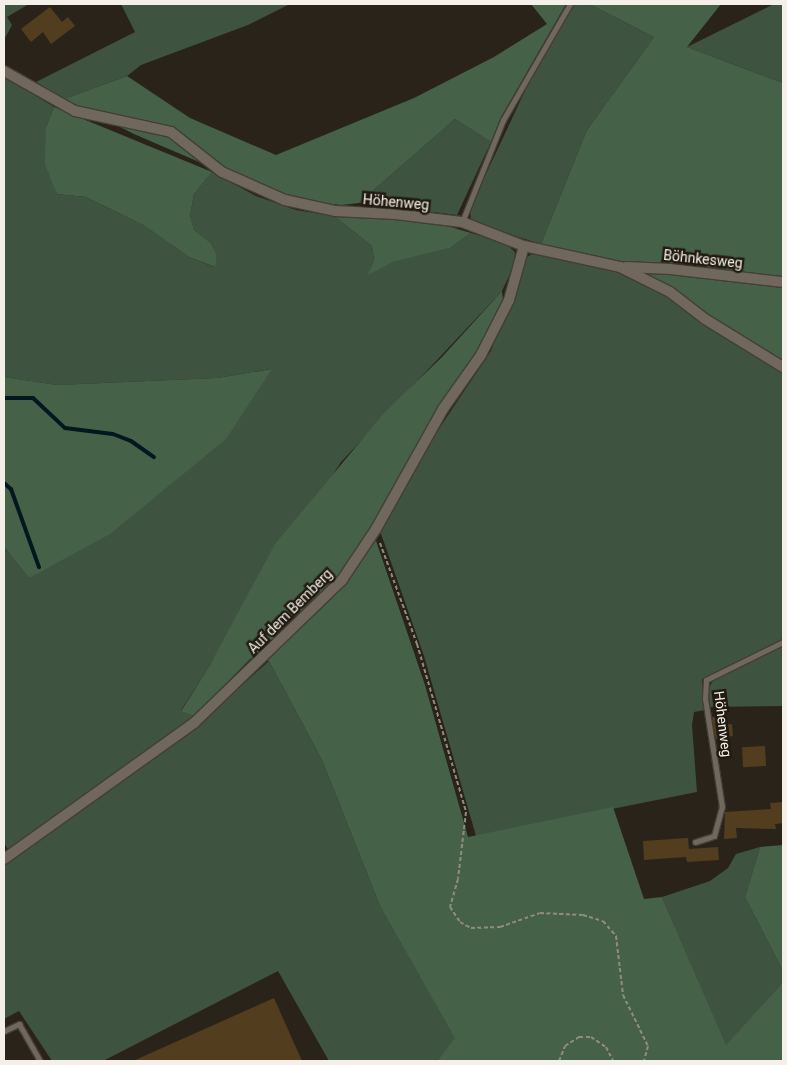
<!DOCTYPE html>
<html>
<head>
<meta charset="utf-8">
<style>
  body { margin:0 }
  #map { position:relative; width:787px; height:1065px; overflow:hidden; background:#2a2319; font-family:Roboto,sans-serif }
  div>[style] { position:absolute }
  .green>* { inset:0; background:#3e5340 }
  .forest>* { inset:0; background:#456249 }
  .stream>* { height:4px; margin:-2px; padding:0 2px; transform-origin:2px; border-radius:2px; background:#02181e }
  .building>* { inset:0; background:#523e1f; transform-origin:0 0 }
  .path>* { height:2px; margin-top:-1px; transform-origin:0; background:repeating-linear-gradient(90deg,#918b83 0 4px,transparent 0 6.5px) }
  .roads { filter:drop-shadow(1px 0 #443e37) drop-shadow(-1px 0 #443e37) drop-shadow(0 1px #443e37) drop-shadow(0 -1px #443e37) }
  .service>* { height:5px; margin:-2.5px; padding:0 2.5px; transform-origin:2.5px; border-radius:2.5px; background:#70685d }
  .minor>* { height:10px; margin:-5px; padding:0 5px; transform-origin:5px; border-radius:5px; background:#70685d }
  span { translate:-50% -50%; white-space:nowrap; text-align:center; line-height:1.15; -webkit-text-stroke:5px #211a10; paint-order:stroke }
  .street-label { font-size:14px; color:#f4f0e9 }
  .frame { position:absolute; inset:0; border:5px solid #f4f0e9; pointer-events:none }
</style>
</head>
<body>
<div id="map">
  <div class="green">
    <div style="clip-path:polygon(4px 4px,29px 4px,7px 17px,12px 25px,4px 40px)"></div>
    <div style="clip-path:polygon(121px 4px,290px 4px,248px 25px,141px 65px,127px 76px,64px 99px,34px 83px,135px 32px)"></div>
    <div style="clip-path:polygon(572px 4px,589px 4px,654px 37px,587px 130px,541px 244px,471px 222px,470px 208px,530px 80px)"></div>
    <div style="clip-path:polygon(774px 4px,783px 4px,783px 83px,687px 47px)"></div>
    <div style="clip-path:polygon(4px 76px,54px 107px,46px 127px,57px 194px,86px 197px,143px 225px,189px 257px,214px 267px,217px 255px,211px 243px,194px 230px,190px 216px,194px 194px,212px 172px,256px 196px,296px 210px,334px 216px,372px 246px,374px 260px,369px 274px,392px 262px,450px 248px,471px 233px,505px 243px,515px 252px,514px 265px,502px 291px,341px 462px,181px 710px,194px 716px,9px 851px,4px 843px,4px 547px,29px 578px,271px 369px,217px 378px,57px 385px,4px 377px)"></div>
    <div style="clip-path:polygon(455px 119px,491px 142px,457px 215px,359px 203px)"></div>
    <div style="clip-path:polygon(532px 254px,617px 271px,664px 295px,701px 321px,783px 372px,783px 639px,702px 679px,705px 710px,694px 712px,692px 725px,697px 792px,476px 836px,424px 656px,380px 531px,428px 445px,491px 351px,525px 258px)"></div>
    <div style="clip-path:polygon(783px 646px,783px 706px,710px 707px,708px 689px,714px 679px)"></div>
    <div style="clip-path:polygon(269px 661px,322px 760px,380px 906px,456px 1038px,437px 1061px,329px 1061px,278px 971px,103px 1061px,52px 1061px,19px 1011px,4px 1019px,4px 863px,217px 707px)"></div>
    <div style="clip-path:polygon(760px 847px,745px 897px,783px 971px,783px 982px,726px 1046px,662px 897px,710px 881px,728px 868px,736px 854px)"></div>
  </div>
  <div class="forest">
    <div style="clip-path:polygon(531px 4px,566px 4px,500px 119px,491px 142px,455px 119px,359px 203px,341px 205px,299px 200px,262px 189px,134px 134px,64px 99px,127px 76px,190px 118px,276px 155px,414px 98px,494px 57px,547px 24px)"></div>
    <div style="clip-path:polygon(589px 4px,721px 4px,687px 47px,783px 83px,783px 366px,710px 319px,650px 275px,612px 259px,541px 244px,587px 130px,654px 37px)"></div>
    <div style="clip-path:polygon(54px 107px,212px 172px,194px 194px,190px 216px,194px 230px,211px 243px,217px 255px,215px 267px,189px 257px,143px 225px,86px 197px,57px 194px,45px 164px,46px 127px)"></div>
    <div style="clip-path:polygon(334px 216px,404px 220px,444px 225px,471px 233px,450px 248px,393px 262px,368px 275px,374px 260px,372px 246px)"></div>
    <div style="clip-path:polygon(502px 291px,503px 301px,482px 350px,371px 526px,425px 685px,468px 837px,613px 807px,644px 899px,662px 897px,726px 1045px,783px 982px,783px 1061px,437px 1061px,455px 1038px,380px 906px,322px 760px,269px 661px,251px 658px,194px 716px,181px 711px,210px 665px,275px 544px,384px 413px,442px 357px)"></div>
    <div style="clip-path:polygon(272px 369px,226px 439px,110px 534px,29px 578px,4px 547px,4px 377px,57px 385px,217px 378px)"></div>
    <div style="clip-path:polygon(783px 845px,783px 971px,745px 897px,760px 847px)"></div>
  </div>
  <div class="stream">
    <div style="left:4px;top:398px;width:29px"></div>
    <div style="left:33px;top:398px;width:44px;rotate:43.2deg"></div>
    <div style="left:65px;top:428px;width:48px;rotate:7.1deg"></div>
    <div style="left:113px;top:434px;width:19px;rotate:21deg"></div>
    <div style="left:131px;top:441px;width:28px;rotate:35deg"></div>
    <div style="left:4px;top:483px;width:9px;rotate:41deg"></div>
    <div style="left:11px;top:489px;width:83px;rotate:70.3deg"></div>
  </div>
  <div class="building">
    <div style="clip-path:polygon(50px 7px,62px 22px,68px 17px,75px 26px,51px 44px,43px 32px,31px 42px,21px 29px)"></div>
    <div style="clip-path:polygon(712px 717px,722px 717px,723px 725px,732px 724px,733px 736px,716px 739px)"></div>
    <div style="left:765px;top:746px;width:20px;height:23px;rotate:87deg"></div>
    <div style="clip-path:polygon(783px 802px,783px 823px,775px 824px,776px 829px,736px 828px,737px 838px,724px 839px,725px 812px,771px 809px,770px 803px)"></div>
    <div style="clip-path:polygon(688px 838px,689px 849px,718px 847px,719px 860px,687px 862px,686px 857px,644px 860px,643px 841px)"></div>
    <div style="clip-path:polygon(274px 998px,302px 1061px,133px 1061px)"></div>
  </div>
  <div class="path">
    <div style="left:380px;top:543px;width:108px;rotate:69.9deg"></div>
    <div style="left:417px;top:644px;width:175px;rotate:73.7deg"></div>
    <div style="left:466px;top:812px;width:67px;rotate:96.8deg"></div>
    <div style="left:458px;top:879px;width:29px;rotate:106deg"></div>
    <div style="left:450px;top:907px;width:18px;rotate:56deg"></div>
    <div style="left:460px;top:922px;width:13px;rotate:29deg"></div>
    <div style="left:471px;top:928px;width:29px;rotate:-2deg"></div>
    <div style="left:500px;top:927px;width:42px;rotate:-19.3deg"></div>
    <div style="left:540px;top:913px;width:43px;rotate:2.7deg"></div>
    <div style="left:583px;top:915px;width:21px;rotate:17deg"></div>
    <div style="left:603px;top:921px;width:20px;rotate:49deg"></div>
    <div style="left:616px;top:936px;width:59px;rotate:83.2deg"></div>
    <div style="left:623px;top:995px;width:57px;rotate:63.9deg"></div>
    <div style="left:648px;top:1046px;width:16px;rotate:105deg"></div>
    <div style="left:559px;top:1061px;width:16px;rotate:-68deg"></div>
    <div style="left:565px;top:1046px;width:17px;rotate:-33deg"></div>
    <div style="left:579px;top:1037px;width:12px"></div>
    <div style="left:591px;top:1037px;width:18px;rotate:34deg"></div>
    <div style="left:606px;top:1047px;width:16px;rotate:63deg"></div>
  </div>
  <div class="roads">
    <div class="service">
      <div style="left:462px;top:222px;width:110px;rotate:-68.1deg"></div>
      <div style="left:503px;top:120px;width:134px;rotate:-60deg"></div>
      <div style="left:695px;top:842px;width:20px;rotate:-18deg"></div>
      <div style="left:714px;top:836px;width:30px;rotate:-75deg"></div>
      <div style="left:722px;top:807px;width:109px;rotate:-98.9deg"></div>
      <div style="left:705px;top:699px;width:19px;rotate:-87deg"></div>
      <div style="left:706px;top:680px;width:86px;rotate:-26.3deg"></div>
      <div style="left:4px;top:1031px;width:17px;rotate:-25deg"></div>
      <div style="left:19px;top:1024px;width:43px;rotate:60.4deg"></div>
    </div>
    <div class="minor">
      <div style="left:4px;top:71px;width:81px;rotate:29.4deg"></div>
      <div style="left:75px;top:111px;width:98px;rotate:12.3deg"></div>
      <div style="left:171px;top:132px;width:65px;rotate:38.1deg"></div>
      <div style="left:222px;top:172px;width:69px;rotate:24deg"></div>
      <div style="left:285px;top:200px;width:51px;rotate:12.4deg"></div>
      <div style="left:335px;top:211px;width:60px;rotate:2.9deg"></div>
      <div style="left:395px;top:214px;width:67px;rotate:6.8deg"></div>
      <div style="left:462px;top:222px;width:66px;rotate:21.2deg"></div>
      <div style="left:524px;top:246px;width:98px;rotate:12.3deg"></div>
      <div style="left:620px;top:267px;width:56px;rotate:26.6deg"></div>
      <div style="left:670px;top:292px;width:44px;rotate:37.6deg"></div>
      <div style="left:705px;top:319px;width:92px;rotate:31.6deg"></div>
      <div style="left:626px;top:267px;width:44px;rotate:2.6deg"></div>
      <div style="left:670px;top:269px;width:114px;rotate:6.6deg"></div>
      <div style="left:4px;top:859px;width:234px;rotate:-35.6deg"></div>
      <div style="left:194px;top:723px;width:206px;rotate:-44deg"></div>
      <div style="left:342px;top:580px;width:61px;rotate:-56.3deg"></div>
      <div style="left:376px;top:529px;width:137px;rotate:-60.8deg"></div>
      <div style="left:443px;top:409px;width:66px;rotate:-54.9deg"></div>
      <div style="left:481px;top:355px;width:62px;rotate:-63deg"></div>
      <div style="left:509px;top:300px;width:56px;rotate:-74.5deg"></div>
    </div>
  </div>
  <div class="street-label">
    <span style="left:396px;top:202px;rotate:5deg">Höhenweg</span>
    <span style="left:703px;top:259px;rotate:6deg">Böhnkesweg</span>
    <span style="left:290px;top:611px;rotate:-45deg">Auf dem Bemberg</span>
    <span style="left:723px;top:724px;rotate:83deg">Höhenweg</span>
  </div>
  <div class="frame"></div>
</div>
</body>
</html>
